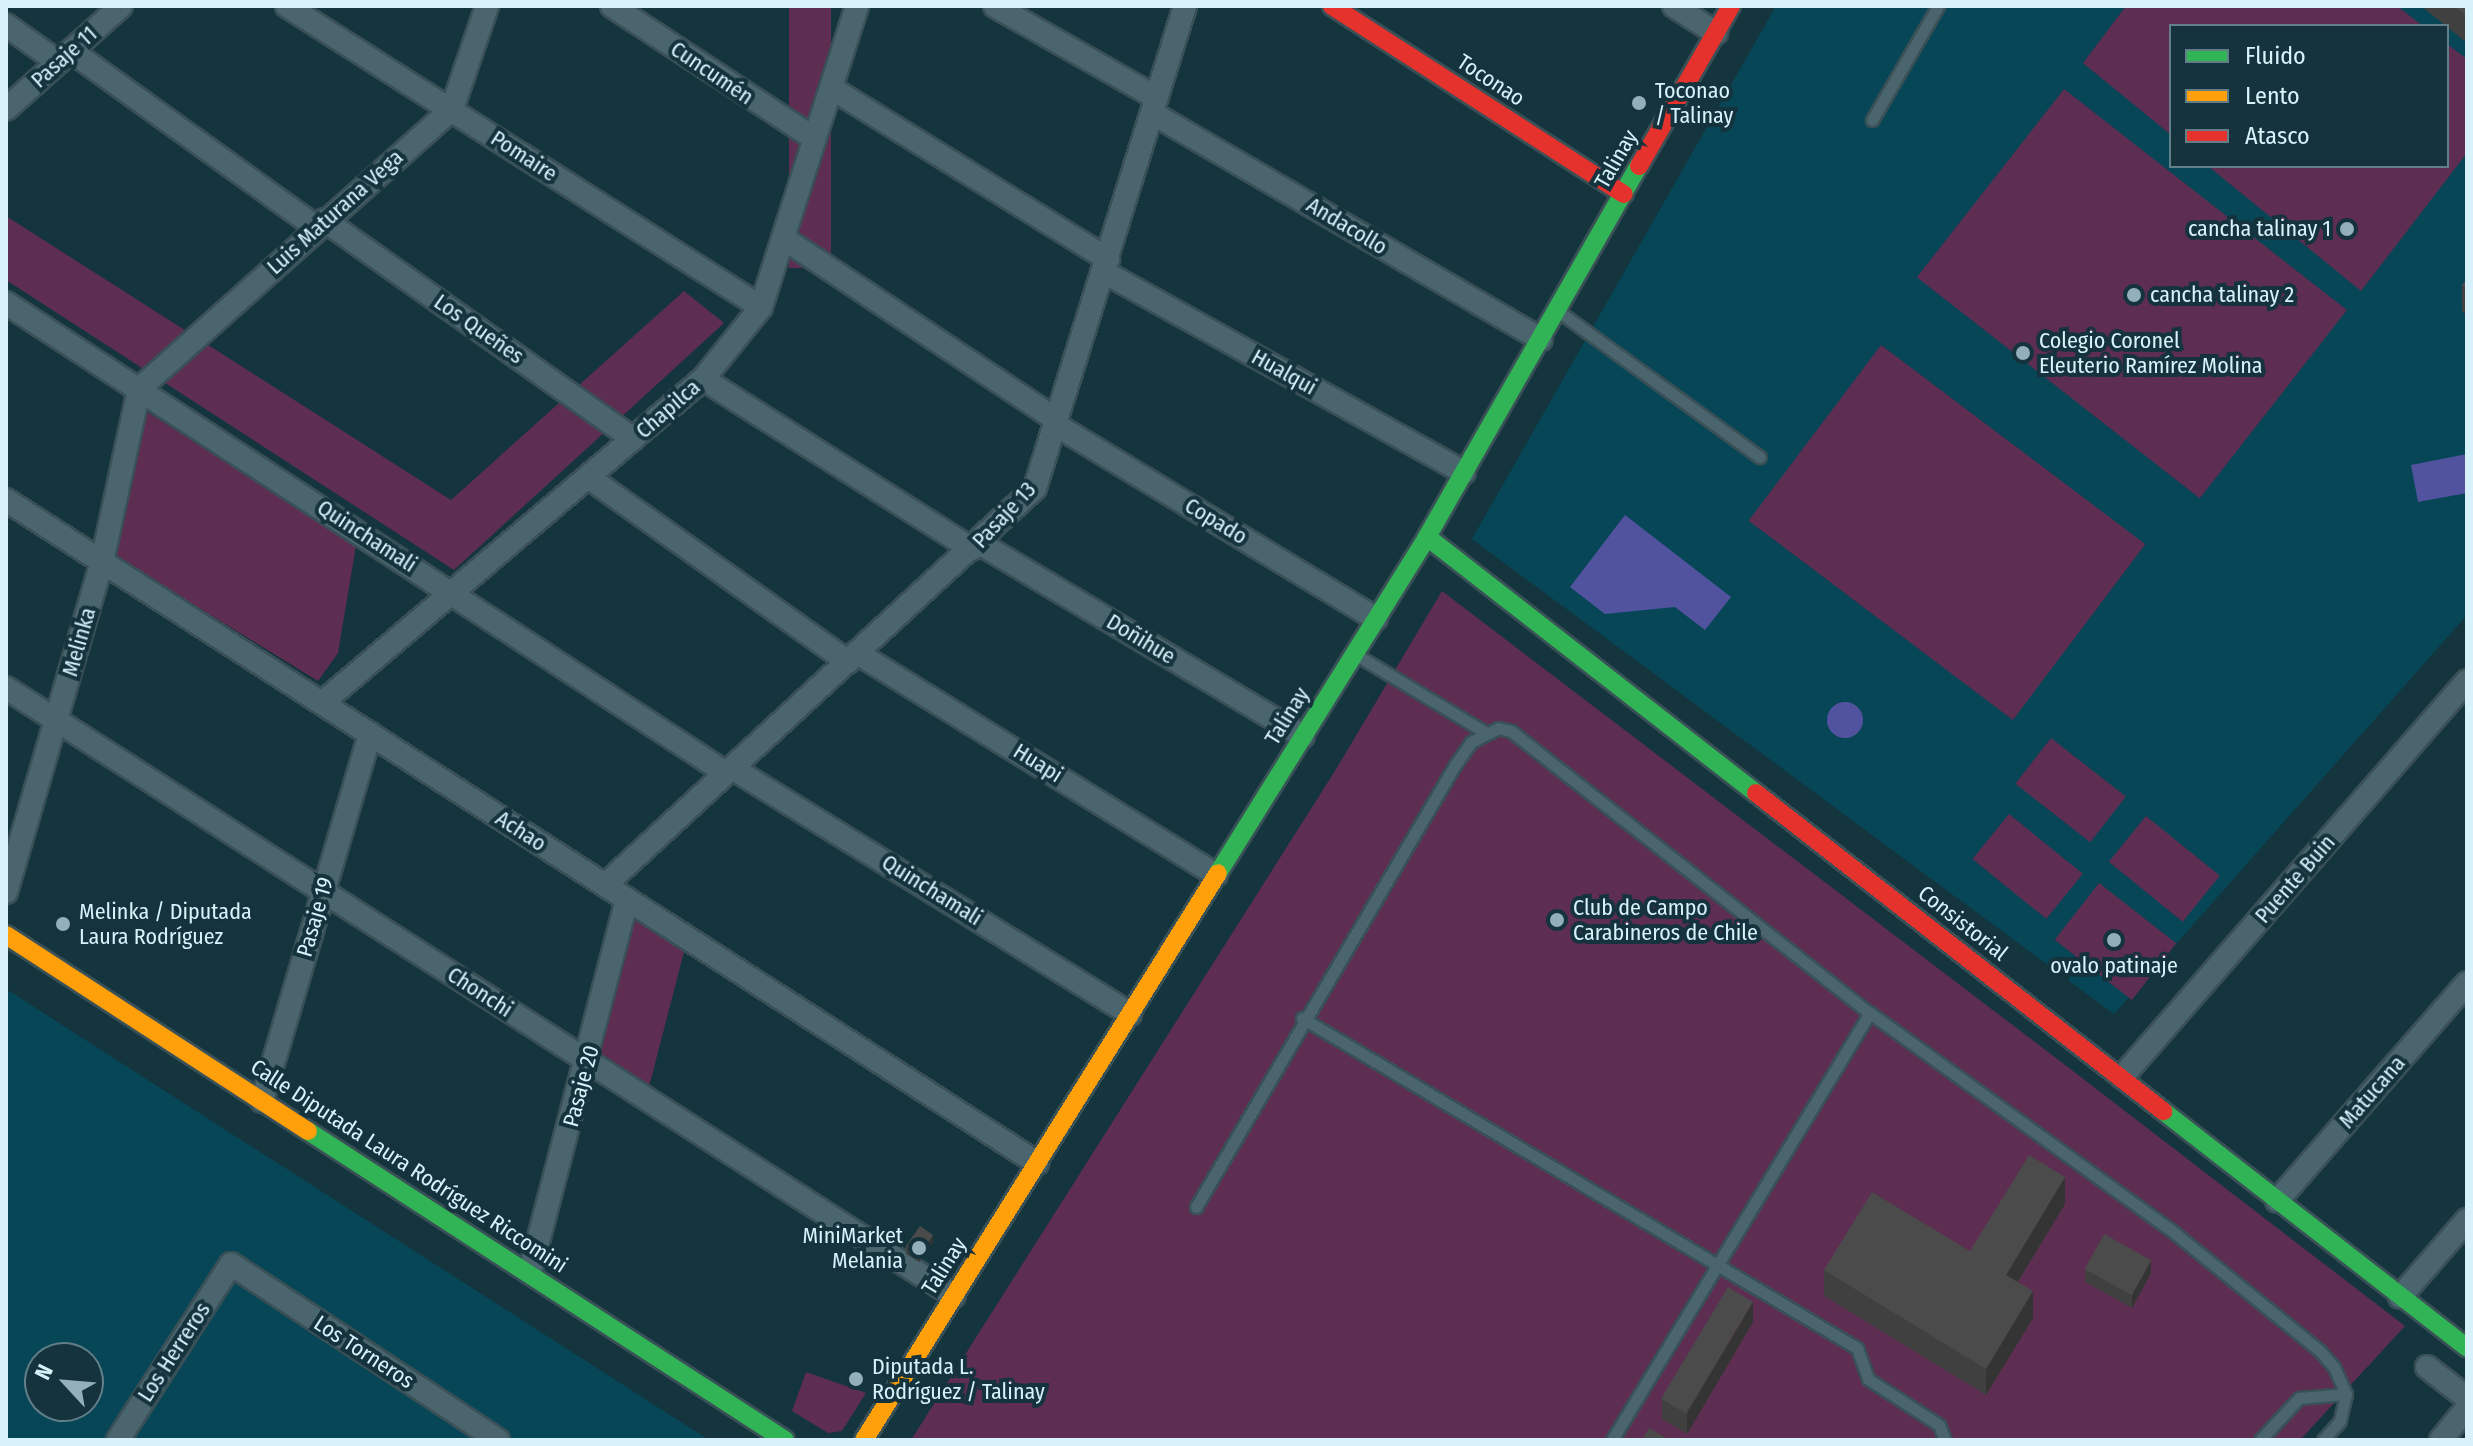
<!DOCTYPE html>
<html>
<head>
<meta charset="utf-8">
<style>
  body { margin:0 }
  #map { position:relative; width:2473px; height:1446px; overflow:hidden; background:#14353e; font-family:"Fira Sans Condensed",sans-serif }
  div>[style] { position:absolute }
  .built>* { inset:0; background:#064657 }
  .green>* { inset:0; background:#5e2d52; transform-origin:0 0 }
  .water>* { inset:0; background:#52539e }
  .round { border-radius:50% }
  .roads { filter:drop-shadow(2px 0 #3a5057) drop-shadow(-2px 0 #3a5057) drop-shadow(0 2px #3a5057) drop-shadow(0 -2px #3a5057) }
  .lane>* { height:11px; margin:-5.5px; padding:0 5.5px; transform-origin:5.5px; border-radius:5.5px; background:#4a656e }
  .street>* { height:22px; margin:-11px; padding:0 11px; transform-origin:11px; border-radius:11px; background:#4a656e }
  .fast>* { height:18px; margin:-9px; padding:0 9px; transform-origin:9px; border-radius:9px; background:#30b455 }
  .slow>* { height:18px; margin:-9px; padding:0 9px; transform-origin:9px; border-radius:9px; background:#ff9f0a }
  .jam>* { height:18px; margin:-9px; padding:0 9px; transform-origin:9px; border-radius:9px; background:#e5322d }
  .wall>* { inset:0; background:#404040 }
  .shaded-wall>* { inset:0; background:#343434 }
  .building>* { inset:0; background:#4a4b4a; transform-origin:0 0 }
  .dots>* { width:22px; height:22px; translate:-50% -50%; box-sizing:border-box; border:4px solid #14333d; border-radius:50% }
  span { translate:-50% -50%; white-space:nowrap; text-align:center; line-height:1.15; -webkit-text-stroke:8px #14333d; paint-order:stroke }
  .street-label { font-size:22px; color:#d8f2fc }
  .poi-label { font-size:22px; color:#d8f2fc }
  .left { translate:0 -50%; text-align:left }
  .right { translate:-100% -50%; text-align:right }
  .frame { position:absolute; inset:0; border:8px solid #d8f2fc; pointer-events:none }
  .legend { position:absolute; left:2169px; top:24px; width:280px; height:144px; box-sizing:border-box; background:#14333d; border:2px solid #627f89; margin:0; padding:10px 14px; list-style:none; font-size:24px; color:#d8f2fc }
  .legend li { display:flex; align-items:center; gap:16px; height:40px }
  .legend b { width:40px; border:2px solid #627f89 }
  .north { position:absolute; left:24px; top:1342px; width:80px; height:80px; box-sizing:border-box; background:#14333d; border:2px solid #627f89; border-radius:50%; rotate:296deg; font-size:22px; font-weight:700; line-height:32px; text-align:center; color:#d8f2fc }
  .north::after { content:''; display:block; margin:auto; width:28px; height:36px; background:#93b0ba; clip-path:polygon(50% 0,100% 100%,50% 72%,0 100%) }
</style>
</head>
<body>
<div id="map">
  <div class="built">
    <div style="clip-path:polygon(evenodd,1776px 6px,2467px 6px,2467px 615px,2114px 1014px,1472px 539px,1776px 6px,2171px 26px,2447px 26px,2447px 166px,2171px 166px,2171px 26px)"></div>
    <div style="clip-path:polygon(evenodd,6px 989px,709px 1440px,6px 1440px,6px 989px,40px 1358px,88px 1358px,88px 1406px,40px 1406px,40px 1358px)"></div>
  </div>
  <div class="green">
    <div style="left:789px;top:6px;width:42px;height:262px"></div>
    <div style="clip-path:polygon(2126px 6px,2397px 6px,2423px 26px,2171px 26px,2171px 135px,2083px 63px)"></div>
    <div style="clip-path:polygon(2447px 44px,2467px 59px,2467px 153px,2361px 291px,2208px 166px,2447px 166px)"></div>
    <div style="left:2064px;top:89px;width:359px;height:239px;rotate:38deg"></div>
    <div style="clip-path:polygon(6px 216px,451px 500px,684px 291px,724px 323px,454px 570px,6px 280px)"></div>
    <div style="left:1881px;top:345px;width:331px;height:220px;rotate:37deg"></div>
    <div style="clip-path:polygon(147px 412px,357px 540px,338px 653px,318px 681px,113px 555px)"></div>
    <div style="clip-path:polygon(1442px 591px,2069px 1068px,2405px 1326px,2300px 1440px,911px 1440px,1335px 771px)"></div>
    <div style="left:2051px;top:738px;width:95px;height:58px;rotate:38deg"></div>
    <div style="left:2009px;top:814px;width:95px;height:58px;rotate:39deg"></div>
    <div style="left:2146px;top:816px;width:95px;height:59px;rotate:39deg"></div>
    <div style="left:2099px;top:883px;width:98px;height:72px;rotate:38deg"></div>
    <div style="clip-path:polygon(631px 912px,685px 948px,649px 1087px,598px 1056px)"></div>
    <div style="clip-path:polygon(806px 1372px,866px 1393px,842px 1431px,828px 1433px,792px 1411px)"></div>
  </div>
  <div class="water">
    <div style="clip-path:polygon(2467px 454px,2467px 493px,2418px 502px,2411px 465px)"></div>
    <div style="clip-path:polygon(1625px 515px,1731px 597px,1705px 630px,1675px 607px,1605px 614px,1570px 587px)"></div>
    <div class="round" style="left:1827px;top:702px;width:36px;height:36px"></div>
  </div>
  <div class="roads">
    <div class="lane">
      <div style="left:1872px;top:120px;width:132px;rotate:-59.9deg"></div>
      <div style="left:1558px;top:311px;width:249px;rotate:35.9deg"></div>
      <div style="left:1355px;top:654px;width:152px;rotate:31deg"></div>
      <div style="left:1302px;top:1018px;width:646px;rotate:30.74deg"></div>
      <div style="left:1857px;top:1348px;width:33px;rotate:70deg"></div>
      <div style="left:1868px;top:1379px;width:85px;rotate:32.9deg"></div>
      <div style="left:1939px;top:1425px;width:16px;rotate:68deg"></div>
      <div style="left:1196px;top:1207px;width:512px;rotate:-59.63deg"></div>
      <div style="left:1455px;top:765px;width:28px;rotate:-55deg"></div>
      <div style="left:1471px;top:742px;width:30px;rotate:-27deg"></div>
      <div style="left:1498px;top:728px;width:13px;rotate:13deg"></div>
      <div style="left:1511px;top:731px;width:457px;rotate:38.2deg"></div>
      <div style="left:1870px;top:1013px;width:377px;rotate:35.8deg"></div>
      <div style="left:2176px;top:1234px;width:186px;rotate:39.1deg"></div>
      <div style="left:2320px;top:1351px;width:21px;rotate:49deg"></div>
      <div style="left:2334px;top:1367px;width:30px;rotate:66deg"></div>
      <div style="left:2346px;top:1394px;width:28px;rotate:103deg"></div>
      <div style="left:2340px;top:1421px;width:25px;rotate:132deg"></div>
      <div style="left:1612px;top:1440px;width:499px;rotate:-58.9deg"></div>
      <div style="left:2260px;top:1440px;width:57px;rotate:-47.1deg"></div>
      <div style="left:2299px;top:1398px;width:47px;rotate:-4.9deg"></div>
    </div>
    <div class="street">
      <div style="left:287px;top:6px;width:561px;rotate:32.42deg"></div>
      <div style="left:612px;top:6px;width:241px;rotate:33.2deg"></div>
      <div style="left:995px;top:6px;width:186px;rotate:29.6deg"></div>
      <div style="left:1674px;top:6px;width:50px;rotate:32.7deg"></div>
      <div style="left:6px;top:25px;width:64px;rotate:35.4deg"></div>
      <div style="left:71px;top:51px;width:302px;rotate:35.7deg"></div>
      <div style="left:831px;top:88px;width:326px;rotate:31.7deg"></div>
      <div style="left:6px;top:109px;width:154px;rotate:-41.8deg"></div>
      <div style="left:1152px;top:113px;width:450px;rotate:30.2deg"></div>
      <div style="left:324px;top:220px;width:379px;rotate:35.3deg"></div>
      <div style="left:783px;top:238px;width:329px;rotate:33.6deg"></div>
      <div style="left:1104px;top:272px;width:412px;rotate:29.1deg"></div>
      <div style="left:6px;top:303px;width:860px;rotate:33.14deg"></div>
      <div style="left:703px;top:379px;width:318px;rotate:32.3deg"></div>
      <div style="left:1056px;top:425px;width:374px;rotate:31.2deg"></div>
      <div style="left:588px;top:477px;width:319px;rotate:35.4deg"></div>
      <div style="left:6px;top:500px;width:1226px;rotate:32.74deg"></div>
      <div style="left:979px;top:543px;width:377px;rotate:30.8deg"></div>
      <div style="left:857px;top:653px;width:422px;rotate:31.7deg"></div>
      <div style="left:6px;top:688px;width:1126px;rotate:32.67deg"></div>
      <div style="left:322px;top:703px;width:500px;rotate:-40.38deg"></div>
      <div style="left:703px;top:379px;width:92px;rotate:-51.1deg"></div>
      <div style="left:761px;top:307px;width:316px;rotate:-72.3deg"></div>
      <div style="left:732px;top:768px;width:468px;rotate:31.7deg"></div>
      <div style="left:605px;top:885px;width:585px;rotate:-42.71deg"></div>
      <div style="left:1035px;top:488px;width:505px;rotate:-72.71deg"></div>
      <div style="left:6px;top:892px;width:344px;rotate:-73.8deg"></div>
      <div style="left:102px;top:562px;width:177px;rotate:-77.9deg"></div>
      <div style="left:139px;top:389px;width:420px;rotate:-41.8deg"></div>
      <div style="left:452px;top:109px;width:109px;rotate:-71.2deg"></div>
      <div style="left:2122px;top:1077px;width:525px;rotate:-48.94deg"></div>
      <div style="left:262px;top:1101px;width:383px;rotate:-73.6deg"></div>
      <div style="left:2277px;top:1201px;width:289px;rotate:-48.9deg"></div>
      <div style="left:530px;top:1272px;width:385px;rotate:-75.4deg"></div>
      <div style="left:2400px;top:1297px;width:102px;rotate:-49deg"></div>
      <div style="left:2427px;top:1367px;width:51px;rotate:37.8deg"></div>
      <div style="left:118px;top:1440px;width:209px;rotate:-57.3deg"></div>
      <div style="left:231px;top:1264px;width:320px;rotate:33.4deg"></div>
      <div style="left:2441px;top:1440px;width:41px;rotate:-50.9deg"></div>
    </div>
    <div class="fast">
      <div style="left:1427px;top:537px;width:417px;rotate:37.9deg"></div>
      <div style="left:1218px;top:873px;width:396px;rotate:-58.1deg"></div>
      <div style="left:1427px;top:537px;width:427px;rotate:-60.3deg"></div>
      <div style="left:2163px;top:1111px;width:385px;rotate:37.9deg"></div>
      <div style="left:308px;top:1131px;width:568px;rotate:32.94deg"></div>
    </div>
    <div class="slow">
      <div style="left:6px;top:935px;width:360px;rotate:33deg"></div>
      <div style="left:864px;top:1440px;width:668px;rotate:-58.02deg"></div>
    </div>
    <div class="jam">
      <div style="left:1332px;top:6px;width:347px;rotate:32.8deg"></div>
      <div style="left:1639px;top:166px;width:185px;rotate:-60.1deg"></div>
      <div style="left:1756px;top:793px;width:517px;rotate:38deg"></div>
    </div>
  </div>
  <div class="wall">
    <div style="clip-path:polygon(2421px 6px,2467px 6px,2467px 43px)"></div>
    <div style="clip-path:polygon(2467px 279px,2467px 316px,2462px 311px,2462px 285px)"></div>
    <div style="clip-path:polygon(2065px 1204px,2018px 1282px,2033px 1318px,1986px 1395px,1824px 1296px,1824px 1270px,1970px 1251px)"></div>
    <div style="clip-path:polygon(933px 1242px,919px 1262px,906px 1254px,906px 1247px)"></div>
    <div style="clip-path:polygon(2085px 1269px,2151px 1273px,2132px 1308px,2085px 1282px)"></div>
    <div style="clip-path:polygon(1753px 1322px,1687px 1434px,1662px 1419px,1662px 1399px)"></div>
  </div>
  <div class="shaded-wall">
    <div style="clip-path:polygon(2065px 1177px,2065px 1204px,2006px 1301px,2006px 1275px)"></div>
    <div style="clip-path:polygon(933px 1235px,933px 1242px,919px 1262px,919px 1256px)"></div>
    <div style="clip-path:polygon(2151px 1260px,2151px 1273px,2132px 1308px,2132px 1295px)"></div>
    <div style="clip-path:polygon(2033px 1291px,2033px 1318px,1986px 1395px,1986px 1369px)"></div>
    <div style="clip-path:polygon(1753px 1302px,1753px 1322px,1687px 1434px,1687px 1414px)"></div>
  </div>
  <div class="building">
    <div style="clip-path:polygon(2454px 6px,2467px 6px,2467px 16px)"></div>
    <div style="clip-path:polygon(2467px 279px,2467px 289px,2462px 285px)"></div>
    <div style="clip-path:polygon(2029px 1155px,2065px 1177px,2006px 1275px,2033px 1291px,1986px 1369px,1824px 1270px,1872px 1192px,1970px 1251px)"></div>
    <div style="left:920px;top:1226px;width:16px;height:25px;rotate:35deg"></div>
    <div style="left:2104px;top:1234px;width:54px;height:40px;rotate:29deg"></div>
    <div style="left:1728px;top:1287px;width:29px;height:130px;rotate:31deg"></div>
    <div style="clip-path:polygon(1649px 1428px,1670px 1440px,1642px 1440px)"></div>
  </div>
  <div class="dots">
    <div style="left:1639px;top:103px;background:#93b0ba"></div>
    <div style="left:2347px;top:229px;background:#93b0ba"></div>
    <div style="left:2134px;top:295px;background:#93b0ba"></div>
    <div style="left:2023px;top:353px;background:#93b0ba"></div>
    <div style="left:1557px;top:920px;background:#93b0ba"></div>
    <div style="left:63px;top:924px;background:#93b0ba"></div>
    <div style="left:2114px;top:940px;background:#93b0ba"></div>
    <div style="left:919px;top:1248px;background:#93b0ba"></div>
    <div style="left:856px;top:1379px;background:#93b0ba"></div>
  </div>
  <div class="street-label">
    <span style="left:64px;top:57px;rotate:-42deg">Pasaje 11</span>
    <span style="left:712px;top:73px;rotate:34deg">Cuncumén</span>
    <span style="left:1491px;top:80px;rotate:33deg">Toconao</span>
    <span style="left:524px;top:156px;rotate:33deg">Pomaire</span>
    <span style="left:1616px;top:159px;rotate:-60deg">Talinay</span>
    <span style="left:335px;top:212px;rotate:-42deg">Luis Maturana Vega</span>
    <span style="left:1347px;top:226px;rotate:31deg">Andacollo</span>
    <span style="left:479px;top:329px;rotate:35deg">Los Queñes</span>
    <span style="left:1284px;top:372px;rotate:29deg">Hualqui</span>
    <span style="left:668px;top:409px;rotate:-41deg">Chapilca</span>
    <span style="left:1004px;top:515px;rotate:-47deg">Pasaje 13</span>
    <span style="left:1216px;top:521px;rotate:31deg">Copado</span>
    <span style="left:367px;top:536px;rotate:33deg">Quinchamali</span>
    <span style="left:1141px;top:639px;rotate:31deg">Doñihue</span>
    <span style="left:79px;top:642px;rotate:-74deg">Melinka</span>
    <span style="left:1287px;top:716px;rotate:-58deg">Talinay</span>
    <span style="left:1038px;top:763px;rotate:32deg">Huapi</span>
    <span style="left:521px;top:831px;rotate:33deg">Achao</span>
    <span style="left:2295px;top:879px;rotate:-49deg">Puente Buin</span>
    <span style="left:932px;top:890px;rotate:32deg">Quinchamali</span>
    <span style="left:315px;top:917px;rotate:-74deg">Pasaje 19</span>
    <span style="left:1963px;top:923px;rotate:38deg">Consistorial</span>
    <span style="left:480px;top:992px;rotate:33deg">Chonchi</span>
    <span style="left:581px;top:1086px;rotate:-75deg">Pasaje 20</span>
    <span style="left:2372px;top:1092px;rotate:-49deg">Matucana</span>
    <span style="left:409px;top:1166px;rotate:33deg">Calle Diputada Laura Rodríguez Riccomini</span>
    <span style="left:944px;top:1266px;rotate:-58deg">Talinay</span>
    <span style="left:174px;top:1352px;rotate:-57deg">Los Herreros</span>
    <span style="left:364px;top:1352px;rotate:33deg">Los Torneros</span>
  </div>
  <div class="poi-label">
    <span class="left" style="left:1655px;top:103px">Toconao<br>/ Talinay</span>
    <span class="right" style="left:2331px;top:229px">cancha talinay 1</span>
    <span class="left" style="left:2150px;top:295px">cancha talinay 2</span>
    <span class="left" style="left:2039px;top:353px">Colegio Coronel<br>Eleuterio Ramírez Molina</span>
    <span class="left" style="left:1573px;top:920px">Club de Campo<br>Carabineros de Chile</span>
    <span class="left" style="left:79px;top:924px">Melinka / Diputada<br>Laura Rodríguez</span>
    <span style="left:2114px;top:966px">ovalo patinaje</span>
    <span class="right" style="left:903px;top:1248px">MiniMarket<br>Melania</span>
    <span class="left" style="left:872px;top:1379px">Diputada L.<br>Rodríguez / Talinay</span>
  </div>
  <div class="frame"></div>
  <ul class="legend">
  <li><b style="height:10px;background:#30b455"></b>Fluido</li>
  <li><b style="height:10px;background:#ff9f0a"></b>Lento</li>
  <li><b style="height:10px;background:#e5322d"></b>Atasco</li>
  </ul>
  <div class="north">N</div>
</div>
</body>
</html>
